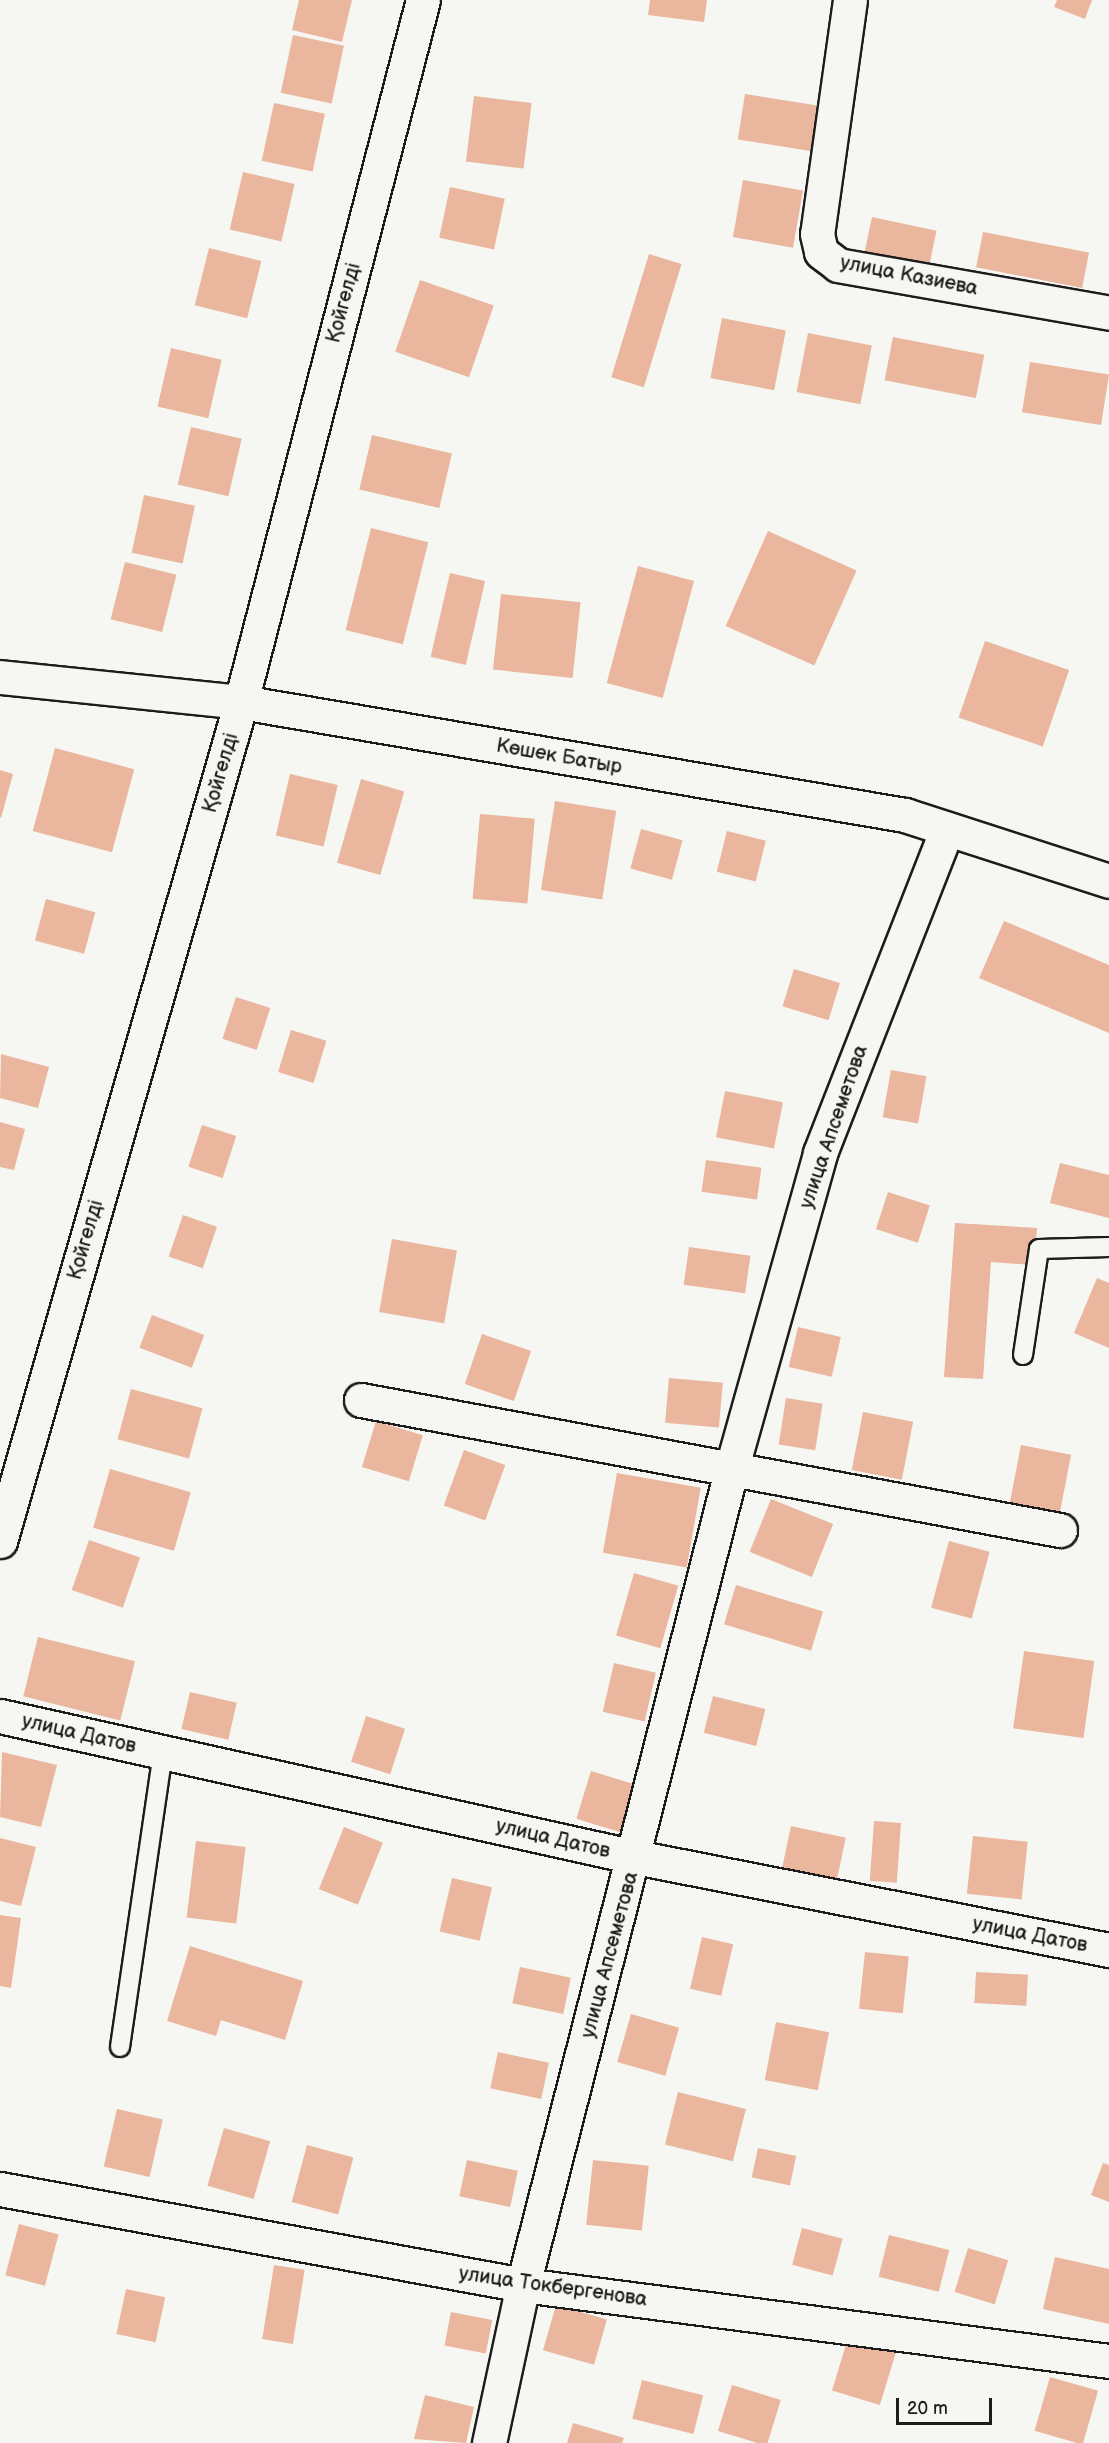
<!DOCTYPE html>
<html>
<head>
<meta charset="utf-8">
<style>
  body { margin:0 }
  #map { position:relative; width:1109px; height:2443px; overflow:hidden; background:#f6f6f2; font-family:"Balsamiq Sans",sans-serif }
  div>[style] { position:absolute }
  .building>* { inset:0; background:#eab69d; transform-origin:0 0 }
  .roads { filter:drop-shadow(2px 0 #1c1c1c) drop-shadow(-2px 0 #1c1c1c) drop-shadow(0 2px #1c1c1c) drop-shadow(0 -2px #1c1c1c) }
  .lane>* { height:18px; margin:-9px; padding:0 9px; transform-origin:9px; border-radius:9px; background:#f6f6f2 }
  .street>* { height:33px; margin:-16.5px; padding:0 16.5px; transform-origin:16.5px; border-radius:16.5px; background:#f6f6f2 }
  .secondary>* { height:33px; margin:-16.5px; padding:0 16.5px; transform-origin:16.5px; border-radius:16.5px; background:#f6f6f2 }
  span { translate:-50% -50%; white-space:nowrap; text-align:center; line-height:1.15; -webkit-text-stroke:4.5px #f6f6f2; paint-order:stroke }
  .street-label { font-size:20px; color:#1c1c1c }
  .scale { position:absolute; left:896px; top:2398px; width:96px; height:27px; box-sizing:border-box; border:3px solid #1c1c1c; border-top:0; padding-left:8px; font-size:18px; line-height:21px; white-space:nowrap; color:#1c1c1c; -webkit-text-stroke:4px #f6f6f2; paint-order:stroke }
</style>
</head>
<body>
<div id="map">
  <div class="building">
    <div style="clip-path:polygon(299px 0,352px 0,342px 42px,292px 30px)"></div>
    <div style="clip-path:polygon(650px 0,707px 0,704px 22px,648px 15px)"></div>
    <div style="clip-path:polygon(1057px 0,1092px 0,1085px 19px,1054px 7px)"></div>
    <div style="left:293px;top:35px;width:52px;height:59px;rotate:12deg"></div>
    <div style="left:745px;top:94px;width:78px;height:46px;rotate:9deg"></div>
    <div style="left:474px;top:96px;width:58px;height:66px;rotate:7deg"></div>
    <div style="left:274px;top:103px;width:52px;height:59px;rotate:12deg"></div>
    <div style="left:243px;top:172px;width:53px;height:59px;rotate:13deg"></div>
    <div style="left:743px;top:180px;width:61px;height:58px;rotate:10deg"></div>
    <div style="left:450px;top:187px;width:56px;height:52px;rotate:12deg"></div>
    <div style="left:872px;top:217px;width:66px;height:37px;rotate:12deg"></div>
    <div style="left:983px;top:232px;width:108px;height:36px;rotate:11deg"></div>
    <div style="left:209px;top:248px;width:54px;height:59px;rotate:14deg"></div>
    <div style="left:649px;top:254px;width:34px;height:129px;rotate:17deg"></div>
    <div style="left:420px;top:280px;width:78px;height:76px;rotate:19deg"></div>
    <div style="left:722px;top:318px;width:65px;height:61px;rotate:11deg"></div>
    <div style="left:808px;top:333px;width:65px;height:60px;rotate:11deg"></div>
    <div style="left:893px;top:337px;width:93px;height:44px;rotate:11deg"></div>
    <div style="left:171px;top:348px;width:52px;height:60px;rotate:13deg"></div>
    <div style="left:1030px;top:362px;width:80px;height:51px;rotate:9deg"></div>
    <div style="left:191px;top:427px;width:52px;height:59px;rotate:13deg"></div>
    <div style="left:372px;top:435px;width:82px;height:56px;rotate:13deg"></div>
    <div style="left:144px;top:495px;width:52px;height:59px;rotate:12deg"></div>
    <div style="left:371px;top:528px;width:59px;height:105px;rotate:14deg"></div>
    <div style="left:768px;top:531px;width:97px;height:104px;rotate:24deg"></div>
    <div style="left:125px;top:562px;width:53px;height:59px;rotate:14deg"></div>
    <div style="left:638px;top:566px;width:58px;height:121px;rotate:15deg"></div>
    <div style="left:450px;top:573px;width:36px;height:86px;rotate:13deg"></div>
    <div style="left:501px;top:594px;width:80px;height:76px;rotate:6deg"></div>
    <div style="left:985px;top:641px;width:89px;height:81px;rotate:19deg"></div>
    <div style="left:55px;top:748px;width:82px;height:86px;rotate:15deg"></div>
    <div style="clip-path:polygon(0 770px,13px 774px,1px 818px,0 817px)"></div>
    <div style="left:290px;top:774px;width:49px;height:63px;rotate:13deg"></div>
    <div style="left:361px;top:779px;width:45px;height:87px;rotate:16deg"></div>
    <div style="left:555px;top:801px;width:62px;height:90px;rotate:9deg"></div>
    <div style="left:480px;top:814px;width:55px;height:85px;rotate:5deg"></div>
    <div style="left:641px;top:829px;width:43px;height:41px;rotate:15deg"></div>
    <div style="left:727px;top:831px;width:40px;height:42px;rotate:14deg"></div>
    <div style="left:46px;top:899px;width:51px;height:43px;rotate:15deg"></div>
    <div style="clip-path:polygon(1004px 921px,1109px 965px,1109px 1033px,979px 978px)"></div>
    <div style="left:794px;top:969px;width:48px;height:39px;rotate:17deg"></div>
    <div style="left:236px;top:997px;width:36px;height:44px;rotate:18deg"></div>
    <div style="left:291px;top:1030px;width:37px;height:44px;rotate:17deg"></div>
    <div style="clip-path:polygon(1px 1054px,49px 1067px,38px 1108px,0 1098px)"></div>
    <div style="left:891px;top:1070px;width:36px;height:48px;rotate:10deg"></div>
    <div style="left:725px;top:1091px;width:59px;height:47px;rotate:11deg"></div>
    <div style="clip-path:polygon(0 1122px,25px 1129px,14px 1170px,0 1167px)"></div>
    <div style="left:202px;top:1125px;width:36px;height:44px;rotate:18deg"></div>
    <div style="left:706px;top:1160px;width:56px;height:32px;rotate:8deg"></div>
    <div style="clip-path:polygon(1060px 1163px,1109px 1175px,1109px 1218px,1050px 1203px)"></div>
    <div style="left:888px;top:1192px;width:44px;height:39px;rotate:18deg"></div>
    <div style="left:183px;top:1215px;width:36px;height:44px;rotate:19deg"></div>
    <div style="clip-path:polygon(955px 1223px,1037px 1228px,1034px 1265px,991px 1262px,983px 1379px,944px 1377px)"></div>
    <div style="left:392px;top:1239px;width:66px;height:74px;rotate:10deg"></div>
    <div style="left:689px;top:1247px;width:62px;height:38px;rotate:8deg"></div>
    <div style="clip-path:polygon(1097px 1278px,1109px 1283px,1109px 1348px,1074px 1333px)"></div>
    <div style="left:152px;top:1315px;width:56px;height:35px;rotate:21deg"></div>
    <div style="left:798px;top:1327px;width:44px;height:41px;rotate:13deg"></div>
    <div style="left:482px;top:1334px;width:52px;height:53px;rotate:19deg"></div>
    <div style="left:669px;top:1378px;width:54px;height:45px;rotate:5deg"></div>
    <div style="left:131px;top:1389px;width:74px;height:52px;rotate:15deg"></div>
    <div style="left:786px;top:1398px;width:37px;height:47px;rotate:9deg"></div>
    <div style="left:863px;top:1412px;width:51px;height:59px;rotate:11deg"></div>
    <div style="left:376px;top:1421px;width:49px;height:48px;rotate:17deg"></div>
    <div style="left:1021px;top:1445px;width:51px;height:59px;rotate:11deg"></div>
    <div style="left:464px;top:1450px;width:44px;height:59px;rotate:20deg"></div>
    <div style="left:110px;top:1469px;width:84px;height:61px;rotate:16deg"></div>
    <div style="left:617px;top:1473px;width:85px;height:81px;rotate:10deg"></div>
    <div style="left:771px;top:1499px;width:67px;height:57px;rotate:22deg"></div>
    <div style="left:89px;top:1540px;width:54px;height:53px;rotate:19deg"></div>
    <div style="left:949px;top:1541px;width:42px;height:69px;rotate:15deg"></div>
    <div style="left:634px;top:1573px;width:46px;height:65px;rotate:16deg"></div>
    <div style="left:736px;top:1585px;width:91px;height:41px;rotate:17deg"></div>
    <div style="left:38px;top:1637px;width:100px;height:61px;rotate:14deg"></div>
    <div style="left:1024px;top:1651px;width:71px;height:78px;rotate:8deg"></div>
    <div style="left:614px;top:1663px;width:43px;height:50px;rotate:13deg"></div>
    <div style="left:190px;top:1692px;width:48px;height:38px;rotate:13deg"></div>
    <div style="left:713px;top:1696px;width:54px;height:38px;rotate:14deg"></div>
    <div style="left:366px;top:1716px;width:41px;height:48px;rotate:18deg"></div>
    <div style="clip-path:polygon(2px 1752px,57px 1765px,41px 1827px,0 1817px)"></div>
    <div style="left:591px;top:1771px;width:47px;height:50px;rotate:17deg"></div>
    <div style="left:874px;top:1821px;width:27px;height:60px;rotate:4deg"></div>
    <div style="left:791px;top:1826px;width:56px;height:43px;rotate:12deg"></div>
    <div style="left:344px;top:1827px;width:42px;height:67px;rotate:22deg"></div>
    <div style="left:973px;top:1836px;width:55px;height:58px;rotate:6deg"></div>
    <div style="clip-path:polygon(0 1838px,36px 1847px,21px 1906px,0 1901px)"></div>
    <div style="left:196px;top:1841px;width:50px;height:77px;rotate:7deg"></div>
    <div style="left:452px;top:1878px;width:41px;height:55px;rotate:13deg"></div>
    <div style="clip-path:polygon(0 1915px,21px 1918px,11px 1988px,0 1986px)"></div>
    <div style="left:702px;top:1937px;width:32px;height:53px;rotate:13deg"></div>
    <div style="clip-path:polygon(190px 1946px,303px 1981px,285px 2040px,221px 2020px,216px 2036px,167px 2021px)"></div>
    <div style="left:865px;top:1952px;width:44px;height:57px;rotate:6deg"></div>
    <div style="left:520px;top:1967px;width:52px;height:37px;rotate:12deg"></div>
    <div style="left:976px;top:1972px;width:52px;height:31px;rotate:3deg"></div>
    <div style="left:631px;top:2014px;width:50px;height:50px;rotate:16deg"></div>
    <div style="left:776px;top:2022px;width:54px;height:59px;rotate:11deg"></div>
    <div style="left:498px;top:2052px;width:52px;height:37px;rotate:12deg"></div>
    <div style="left:678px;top:2092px;width:70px;height:54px;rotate:14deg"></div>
    <div style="left:117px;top:2109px;width:47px;height:59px;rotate:13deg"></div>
    <div style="left:224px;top:2128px;width:48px;height:60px;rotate:16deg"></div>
    <div style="left:307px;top:2145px;width:48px;height:59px;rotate:15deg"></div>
    <div style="left:758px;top:2148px;width:39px;height:30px;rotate:12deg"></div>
    <div style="left:467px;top:2160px;width:52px;height:37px;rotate:12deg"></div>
    <div style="left:593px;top:2160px;width:56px;height:65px;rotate:6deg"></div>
    <div style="clip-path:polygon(1103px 2163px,1109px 2165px,1109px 2202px,1091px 2195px)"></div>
    <div style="left:19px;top:2224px;width:41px;height:53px;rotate:15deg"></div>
    <div style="left:802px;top:2228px;width:42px;height:38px;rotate:15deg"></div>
    <div style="left:889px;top:2235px;width:62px;height:43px;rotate:14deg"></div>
    <div style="left:968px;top:2248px;width:42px;height:46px;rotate:17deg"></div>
    <div style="clip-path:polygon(1055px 2257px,1109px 2269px,1109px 2324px,1043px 2309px)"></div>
    <div style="left:274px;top:2265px;width:31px;height:75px;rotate:9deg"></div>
    <div style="left:126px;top:2289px;width:40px;height:46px;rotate:12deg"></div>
    <div style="left:556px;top:2305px;width:53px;height:47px;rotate:16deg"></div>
    <div style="left:451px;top:2312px;width:42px;height:34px;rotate:11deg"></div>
    <div style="left:849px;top:2335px;width:50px;height:58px;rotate:17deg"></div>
    <div style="left:1050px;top:2377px;width:50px;height:56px;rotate:16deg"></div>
    <div style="left:642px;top:2380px;width:63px;height:40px;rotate:14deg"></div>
    <div style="left:732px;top:2385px;width:51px;height:48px;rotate:17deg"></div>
    <div style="clip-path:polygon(425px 2395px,474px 2407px,466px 2443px,414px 2439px)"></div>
    <div style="clip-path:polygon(573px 2423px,624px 2438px,622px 2443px,567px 2443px)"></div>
  </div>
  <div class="roads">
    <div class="lane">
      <div style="left:1023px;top:1355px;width:107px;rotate:-81.4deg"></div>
      <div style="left:1039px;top:1249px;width:70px;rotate:-1.6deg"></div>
      <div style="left:120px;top:2047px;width:297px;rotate:-81.7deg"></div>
    </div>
    <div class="street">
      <div style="left:850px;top:0;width:236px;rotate:98deg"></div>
      <div style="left:817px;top:234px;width:18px;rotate:77deg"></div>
      <div style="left:821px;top:252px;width:21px;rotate:37deg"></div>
      <div style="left:838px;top:265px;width:275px;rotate:10deg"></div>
      <div style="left:361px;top:1400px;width:711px;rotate:10.54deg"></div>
      <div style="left:0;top:1716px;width:650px;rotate:12.52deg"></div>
      <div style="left:635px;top:1857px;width:483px;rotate:11.1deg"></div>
      <div style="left:0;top:2189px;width:532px;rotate:10.4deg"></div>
      <div style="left:523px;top:2285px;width:591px;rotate:7.39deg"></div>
      <div style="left:489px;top:2443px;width:162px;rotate:-77.9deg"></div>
      <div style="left:523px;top:2285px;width:844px;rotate:-75.67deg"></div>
      <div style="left:732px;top:1467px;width:326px;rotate:-74.3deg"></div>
      <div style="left:820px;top:1153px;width:348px;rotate:-68.6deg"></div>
    </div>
    <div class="secondary">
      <div style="left:0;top:677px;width:242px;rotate:5.9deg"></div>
      <div style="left:241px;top:702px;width:674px;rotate:9.66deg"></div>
      <div style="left:905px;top:815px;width:214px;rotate:17.9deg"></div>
      <div style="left:0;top:1541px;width:873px;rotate:-73.97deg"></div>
      <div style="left:241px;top:702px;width:725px;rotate:-75.47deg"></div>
    </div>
  </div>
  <div class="street-label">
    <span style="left:909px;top:276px;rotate:11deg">улица Казиева</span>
    <span style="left:344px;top:303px;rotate:-75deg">Қойгелді</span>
    <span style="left:559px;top:757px;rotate:10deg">Көшек Батыр</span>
    <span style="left:221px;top:773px;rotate:-74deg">Қойгелді</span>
    <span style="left:834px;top:1127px;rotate:-71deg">улица Апсеметова</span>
    <span style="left:86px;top:1240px;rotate:-74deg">Қойгелді</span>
    <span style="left:79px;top:1734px;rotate:13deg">улица Датов</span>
    <span style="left:553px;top:1839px;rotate:13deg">улица Датов</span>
    <span style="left:1030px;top:1935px;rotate:11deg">улица Датов</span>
    <span style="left:610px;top:1955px;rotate:-75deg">улица Апсеметова</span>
    <span style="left:553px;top:2287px;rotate:8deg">улица Токбергенова</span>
  </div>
  <div class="scale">20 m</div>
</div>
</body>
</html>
